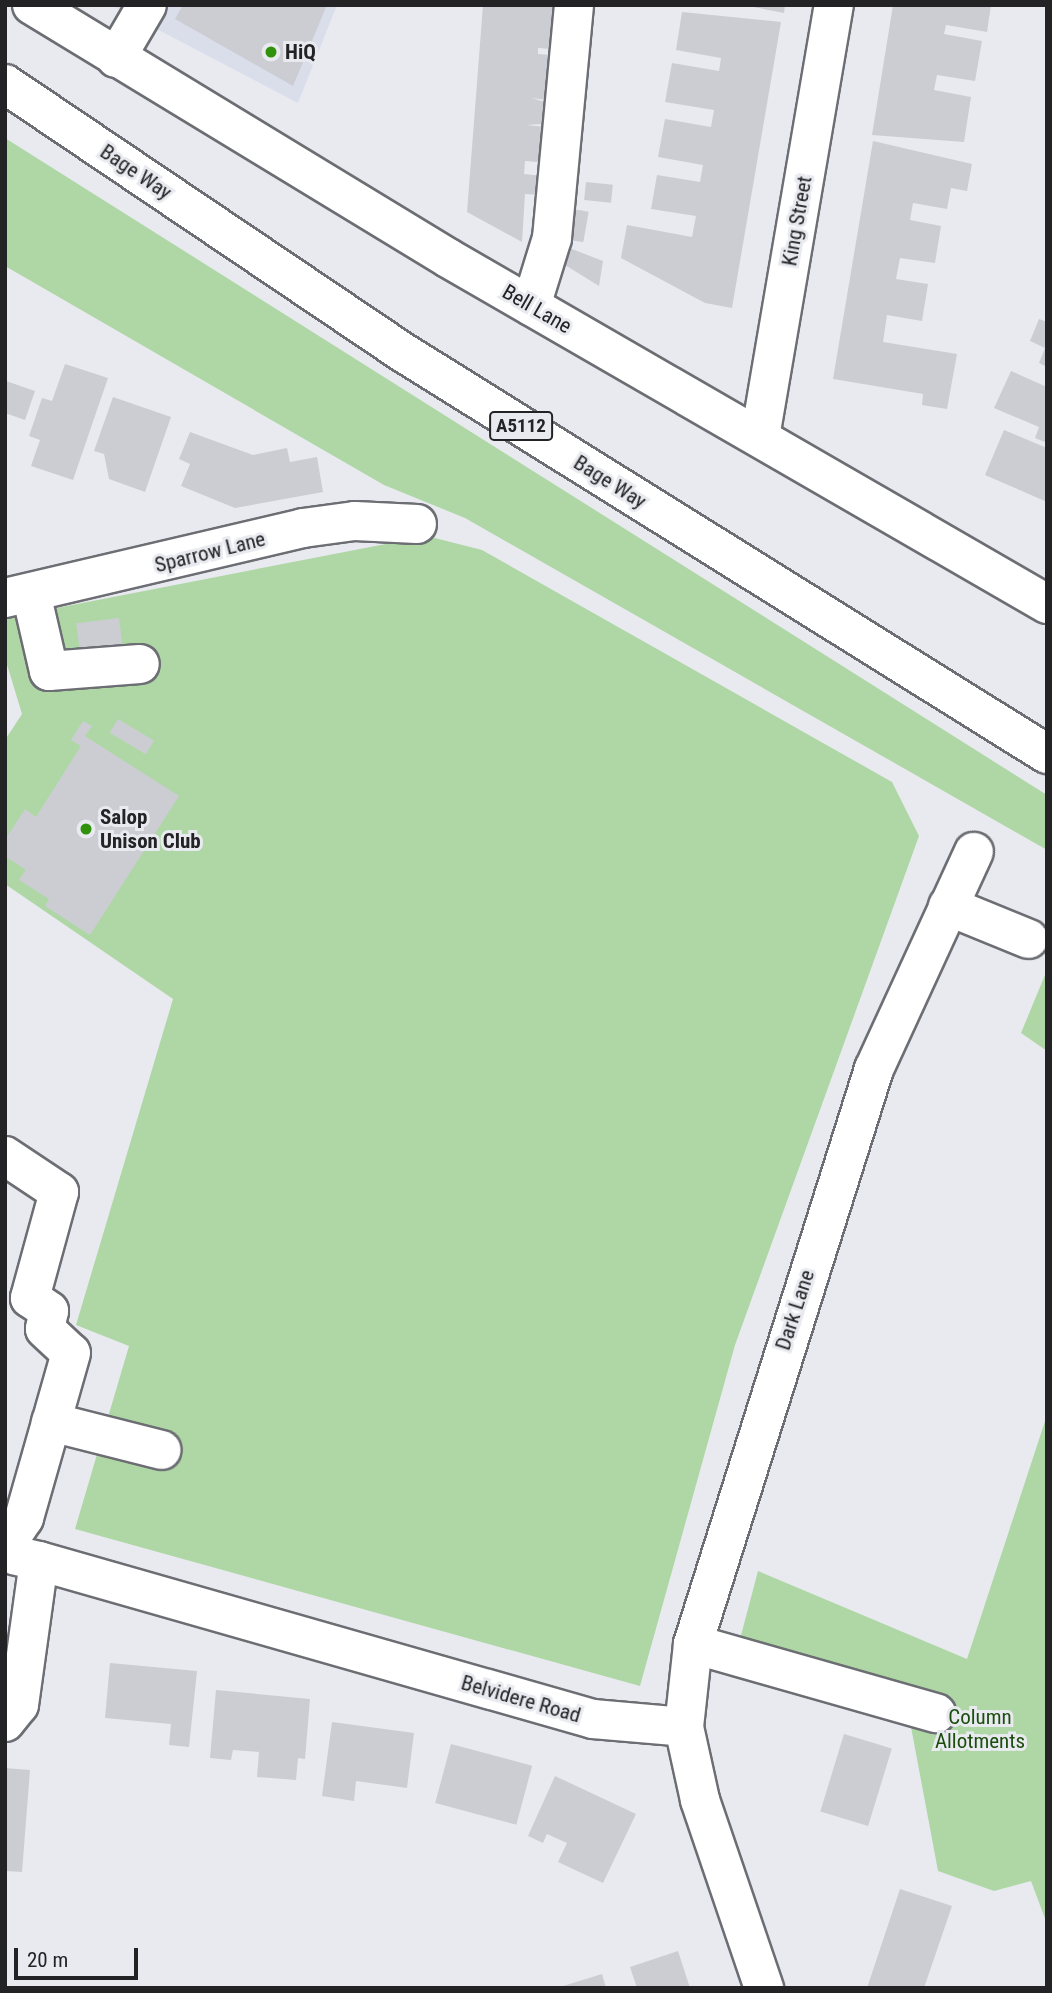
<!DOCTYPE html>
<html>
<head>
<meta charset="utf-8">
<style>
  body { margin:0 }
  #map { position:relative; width:1052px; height:1993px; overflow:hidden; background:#e8eaf0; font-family:"Roboto Condensed",sans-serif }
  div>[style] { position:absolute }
  .built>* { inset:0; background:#dadeeb }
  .green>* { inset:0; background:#afd7a6 }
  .building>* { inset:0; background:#cbcdd3; transform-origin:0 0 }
  .roads { filter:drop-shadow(2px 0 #6c6e73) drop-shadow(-2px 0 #6c6e73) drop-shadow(0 2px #6c6e73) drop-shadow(0 -2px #6c6e73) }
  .minor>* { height:38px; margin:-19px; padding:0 19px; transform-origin:19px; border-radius:19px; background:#fff }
  .major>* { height:38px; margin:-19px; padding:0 19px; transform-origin:19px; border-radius:19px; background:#fff }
  .dots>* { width:19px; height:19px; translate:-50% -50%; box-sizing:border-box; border:4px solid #e8eaf0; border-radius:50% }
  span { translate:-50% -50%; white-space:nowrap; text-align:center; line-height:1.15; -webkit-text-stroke:6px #e8eaf0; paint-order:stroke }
  .shield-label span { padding:2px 5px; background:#e8eaf0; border:2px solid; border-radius:5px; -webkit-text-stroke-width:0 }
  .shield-label { font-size:19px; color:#232325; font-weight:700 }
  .poi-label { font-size:21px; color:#232325; font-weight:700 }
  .left { translate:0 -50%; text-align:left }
  .street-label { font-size:21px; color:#232325 }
  .park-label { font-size:21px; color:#1b4d0d }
  .frame { position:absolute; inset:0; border:7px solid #232325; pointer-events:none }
  .scale { position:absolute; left:14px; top:1948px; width:124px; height:32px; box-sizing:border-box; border:4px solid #232325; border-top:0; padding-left:9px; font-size:21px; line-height:24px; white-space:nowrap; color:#232325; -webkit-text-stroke:5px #e8eaf0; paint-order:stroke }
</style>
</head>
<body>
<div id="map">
  <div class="built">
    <div style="clip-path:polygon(111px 5px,337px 5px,298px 103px)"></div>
  </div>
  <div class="green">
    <div style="clip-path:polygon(5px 138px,1047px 795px,1047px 850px,465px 518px,384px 485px,5px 266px)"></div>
    <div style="clip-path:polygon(427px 536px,482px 550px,892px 782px,919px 836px,735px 1345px,640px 1686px,75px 1529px,129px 1346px,76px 1325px,173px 999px,5px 884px,5px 740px,22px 714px,5px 658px,5px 618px)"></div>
    <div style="clip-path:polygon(1047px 970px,1047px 1051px,1021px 1033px)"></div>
    <div style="clip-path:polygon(1047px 1415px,1047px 1924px,1031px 1881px,994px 1891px,938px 1871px,911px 1727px,730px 1677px,758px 1571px,967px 1659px)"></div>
  </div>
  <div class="building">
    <div style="clip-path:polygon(183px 5px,327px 5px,293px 86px,175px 19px)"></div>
    <div style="clip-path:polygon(483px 5px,564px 5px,554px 8px,551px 49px,538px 48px,538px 54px,552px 55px,548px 100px,531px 98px,545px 102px,543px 124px,526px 125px,546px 127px,550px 163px,525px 161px,524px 174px,543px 176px,541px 195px,525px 194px,522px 242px,467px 212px)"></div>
    <div style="clip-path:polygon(743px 5px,785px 5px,784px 13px)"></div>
    <div style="clip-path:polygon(893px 5px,991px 5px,987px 32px,946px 25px,944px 34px,982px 41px,975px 81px,937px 75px,934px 90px,971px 97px,964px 142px,872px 135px)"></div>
    <div style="clip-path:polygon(682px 12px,781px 22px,732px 308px,705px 303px,621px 258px,627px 225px,692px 237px,696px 216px,651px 209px,657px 175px,700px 182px,703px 165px,658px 157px,665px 119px,711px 127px,714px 110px,665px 102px,672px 63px,719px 71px,721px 58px,676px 50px)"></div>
    <div style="clip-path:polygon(873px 141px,972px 164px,967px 191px,951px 188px,947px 209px,913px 203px,910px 220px,941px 226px,935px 263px,900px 258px,896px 279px,928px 284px,922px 321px,887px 315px,883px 342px,957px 354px,947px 409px,922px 405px,923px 394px,833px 379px)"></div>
    <div style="left:586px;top:182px;width:27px;height:18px;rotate:6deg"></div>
    <div style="left:567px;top:208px;width:22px;height:31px;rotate:10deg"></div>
    <div style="clip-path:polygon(559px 244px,603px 261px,599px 286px,557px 260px)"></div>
    <div style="clip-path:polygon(1039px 319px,1047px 322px,1047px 367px,1039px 363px,1045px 348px,1030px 341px)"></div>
    <div style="clip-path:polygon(65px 364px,108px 378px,73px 480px,31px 466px,40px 440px,29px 436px,42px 398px,52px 401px)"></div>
    <div style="clip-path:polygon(1011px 371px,1047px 387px,1047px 443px,1035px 438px,1039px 427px,994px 408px)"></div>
    <div style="clip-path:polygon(6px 381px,35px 391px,25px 420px,5px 413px)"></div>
    <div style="clip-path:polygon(113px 397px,171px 417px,145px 492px,109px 479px,104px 454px,94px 451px)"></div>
    <div style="clip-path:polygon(1004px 430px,1047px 448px,1047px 502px,985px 475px)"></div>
    <div style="clip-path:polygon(190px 432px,253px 455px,287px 448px,290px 462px,317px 457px,323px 492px,235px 508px,181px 486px,190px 464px,179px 459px)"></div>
    <div style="left:119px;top:618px;width:31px;height:43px;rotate:83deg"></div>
    <div style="left:118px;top:719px;width:42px;height:16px;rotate:31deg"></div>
    <div style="clip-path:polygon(83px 721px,92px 726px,85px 736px,179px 796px,90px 935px,45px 906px,49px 899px,19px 880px,26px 870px,5px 856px,5px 840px,25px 809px,36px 817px,81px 746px,71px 740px)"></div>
    <div style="clip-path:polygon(110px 1663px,197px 1671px,189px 1747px,169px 1745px,171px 1724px,105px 1718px)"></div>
    <div style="clip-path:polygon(216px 1690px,310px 1699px,305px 1759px,298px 1758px,296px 1780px,257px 1777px,259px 1752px,233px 1750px,231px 1760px,210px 1758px)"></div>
    <div style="clip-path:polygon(332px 1722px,414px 1733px,407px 1788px,356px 1781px,354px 1801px,322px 1796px)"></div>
    <div style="left:844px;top:1734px;width:50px;height:81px;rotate:17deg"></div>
    <div style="left:451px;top:1744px;width:84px;height:61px;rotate:15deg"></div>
    <div style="clip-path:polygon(5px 1768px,30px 1770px,22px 1872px,5px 1871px)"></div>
    <div style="clip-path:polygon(555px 1776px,636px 1814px,603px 1883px,558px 1862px,567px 1843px,547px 1834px,543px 1843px,528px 1836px)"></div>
    <div style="clip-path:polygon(900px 1889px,952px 1906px,924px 1988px,867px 1988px)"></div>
    <div style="clip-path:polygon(678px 1951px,690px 1988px,637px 1988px,630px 1967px)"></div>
    <div style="clip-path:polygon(602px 1974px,606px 1988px,560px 1988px,560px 1987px)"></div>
  </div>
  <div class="roads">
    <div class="minor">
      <div style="left:32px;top:5px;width:487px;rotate:31.3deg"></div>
      <div style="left:448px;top:258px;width:692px;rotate:30.01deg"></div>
      <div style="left:116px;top:58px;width:61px;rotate:-59.7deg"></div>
      <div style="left:531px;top:306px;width:71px;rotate:-72.8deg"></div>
      <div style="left:552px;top:238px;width:234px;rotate:-84.6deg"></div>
      <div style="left:760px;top:437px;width:438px;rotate:-80.3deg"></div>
      <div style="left:31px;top:593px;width:80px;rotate:77deg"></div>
      <div style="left:49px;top:671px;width:91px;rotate:-4.4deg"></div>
      <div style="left:5px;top:598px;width:306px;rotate:-13.2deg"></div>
      <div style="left:303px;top:528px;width:52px;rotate:-7.7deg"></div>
      <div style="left:355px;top:521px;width:62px;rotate:2.8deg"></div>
      <div style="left:948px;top:906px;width:87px;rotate:22.2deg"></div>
      <div style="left:5px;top:1156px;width:65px;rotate:33.7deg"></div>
      <div style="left:59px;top:1192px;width:110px;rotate:105.3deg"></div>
      <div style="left:30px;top:1298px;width:23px;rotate:34deg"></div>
      <div style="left:49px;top:1311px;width:18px;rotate:103deg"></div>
      <div style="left:45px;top:1329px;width:35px;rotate:43deg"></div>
      <div style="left:71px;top:1353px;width:172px;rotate:105.9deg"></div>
      <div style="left:24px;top:1518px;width:34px;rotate:124deg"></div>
      <div style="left:51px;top:1422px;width:114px;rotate:14.2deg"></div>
      <div style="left:39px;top:1561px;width:576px;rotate:15.92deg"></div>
      <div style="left:593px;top:1719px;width:91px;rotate:5deg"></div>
      <div style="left:684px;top:1727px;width:75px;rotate:77.6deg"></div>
      <div style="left:700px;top:1800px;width:199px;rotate:71.2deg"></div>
      <div style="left:693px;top:1644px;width:253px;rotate:15.9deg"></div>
      <div style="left:5px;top:1722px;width:22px;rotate:-51deg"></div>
      <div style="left:19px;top:1705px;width:145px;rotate:-82.1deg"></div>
      <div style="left:39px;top:1561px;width:26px;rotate:-167deg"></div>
      <div style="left:684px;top:1727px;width:83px;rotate:-83.8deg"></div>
      <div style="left:693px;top:1644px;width:603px;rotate:-72.53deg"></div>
      <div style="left:874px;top:1069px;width:239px;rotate:-65.3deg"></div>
    </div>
    <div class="major">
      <div style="left:5px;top:84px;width:481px;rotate:34deg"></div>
      <div style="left:404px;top:353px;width:758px;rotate:31.95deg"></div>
    </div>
  </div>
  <div class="dots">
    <div style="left:271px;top:52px;background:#2f910c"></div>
    <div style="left:86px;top:829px;background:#2f910c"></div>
  </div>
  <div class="shield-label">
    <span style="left:521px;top:426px">A5112</span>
  </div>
  <div class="poi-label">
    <span class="left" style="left:285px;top:52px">HiQ</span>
    <span class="left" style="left:100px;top:829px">Salop<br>Unison Club</span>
  </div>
  <div class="street-label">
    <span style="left:136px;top:172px;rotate:34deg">Bage Way</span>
    <span style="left:797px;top:221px;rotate:-80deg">King Street</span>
    <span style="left:537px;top:309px;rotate:30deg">Bell Lane</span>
    <span style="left:610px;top:482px;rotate:32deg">Bage Way</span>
    <span style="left:210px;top:552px;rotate:-14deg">Sparrow Lane</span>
    <span style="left:795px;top:1310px;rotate:-72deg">Dark Lane</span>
    <span style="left:521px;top:1699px;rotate:16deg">Belvidere Road</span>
  </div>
  <div class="park-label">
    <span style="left:980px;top:1729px">Column<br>Allotments</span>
  </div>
  <div class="frame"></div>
  <div class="scale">20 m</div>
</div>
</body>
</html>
